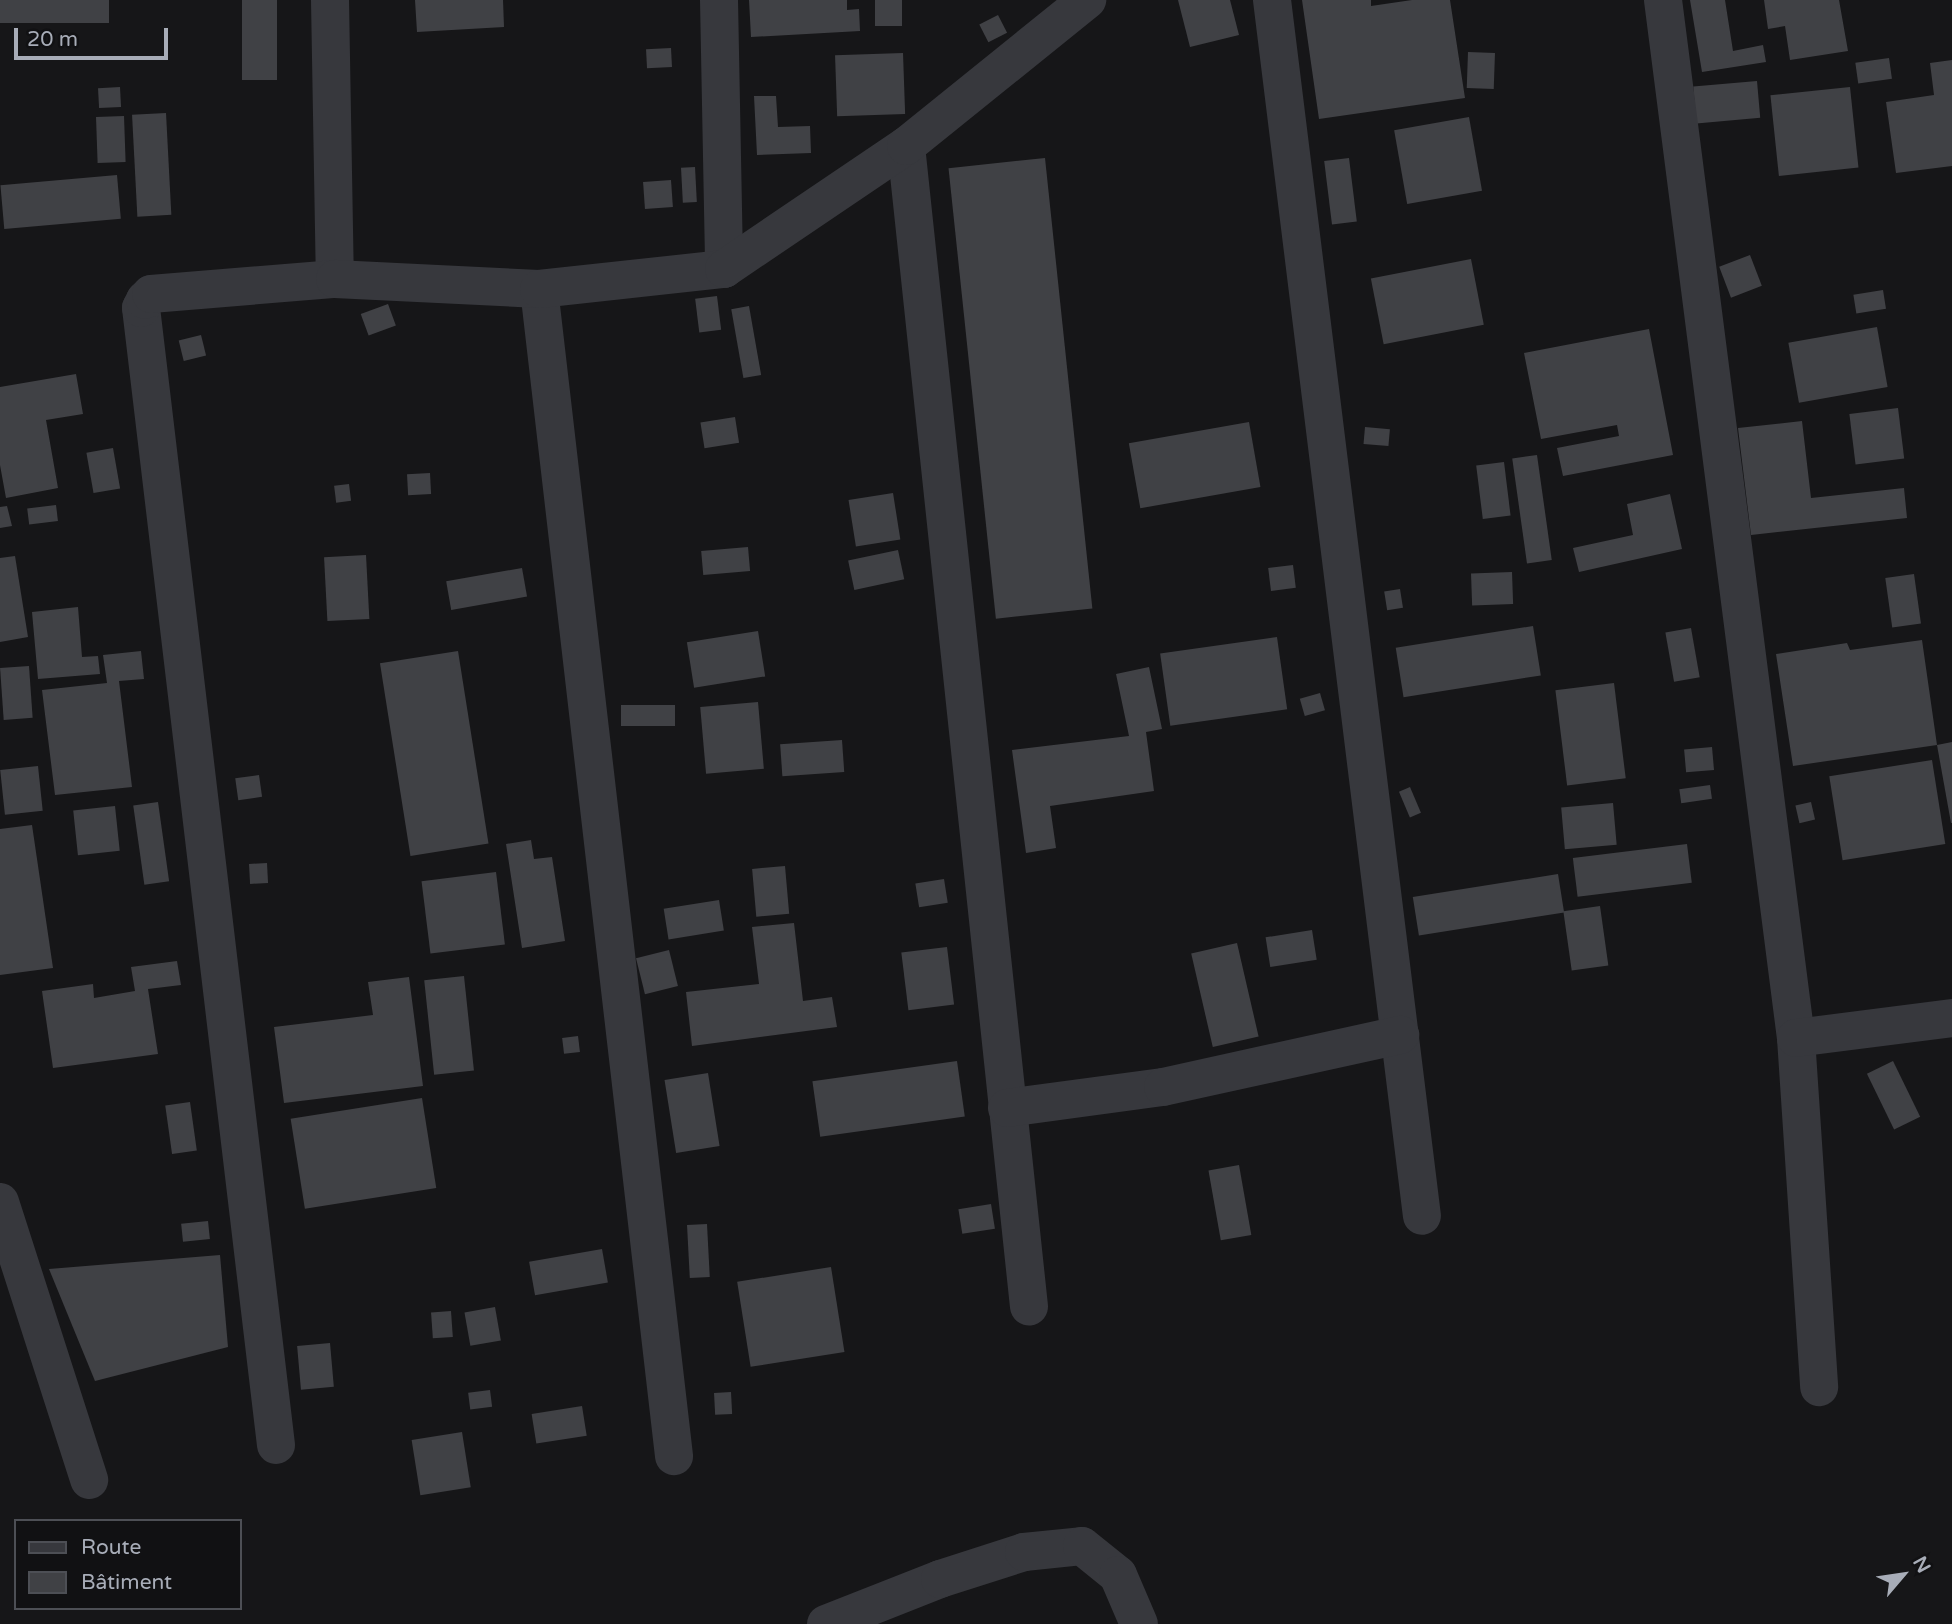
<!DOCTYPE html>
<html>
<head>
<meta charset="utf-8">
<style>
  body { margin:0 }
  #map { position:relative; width:1952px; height:1624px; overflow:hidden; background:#161618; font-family:"Varela Round",sans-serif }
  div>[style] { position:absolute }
  .building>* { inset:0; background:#404145; transform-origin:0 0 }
  .minor>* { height:38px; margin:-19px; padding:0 19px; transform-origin:19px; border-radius:19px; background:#37383d }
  span { translate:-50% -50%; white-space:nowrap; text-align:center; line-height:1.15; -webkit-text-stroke:7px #111113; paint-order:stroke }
  .legend { position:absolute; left:14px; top:1519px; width:228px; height:91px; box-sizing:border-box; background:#111113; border:2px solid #4d4f55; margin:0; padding:9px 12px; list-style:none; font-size:21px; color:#a8adb8 }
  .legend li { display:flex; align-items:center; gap:14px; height:35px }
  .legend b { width:35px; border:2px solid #4d4f55 }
  .north { position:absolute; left:1868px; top:1540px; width:70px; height:70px; -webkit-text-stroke:5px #111113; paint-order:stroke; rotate:61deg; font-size:19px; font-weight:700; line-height:28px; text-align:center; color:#a8adb8 }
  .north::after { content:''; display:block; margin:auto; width:24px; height:32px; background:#a8adb8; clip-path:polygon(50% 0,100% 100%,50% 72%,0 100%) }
  .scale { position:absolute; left:14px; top:28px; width:154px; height:32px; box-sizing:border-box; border:4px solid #a8adb8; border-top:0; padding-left:9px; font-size:21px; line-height:24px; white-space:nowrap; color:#a8adb8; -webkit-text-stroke:5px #111113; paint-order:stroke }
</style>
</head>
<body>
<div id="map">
  <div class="building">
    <div style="left:0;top:0;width:109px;height:23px"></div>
    <div style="left:242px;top:0;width:35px;height:80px"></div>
    <div style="clip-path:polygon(415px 0,503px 0,504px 27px,417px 32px)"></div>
    <div style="clip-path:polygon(749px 0,847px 0,847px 10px,859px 9px,860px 31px,751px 37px)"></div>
    <div style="left:875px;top:0;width:27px;height:26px"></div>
    <div style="clip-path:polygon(1178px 0,1230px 0,1239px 35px,1190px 47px)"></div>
    <div style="clip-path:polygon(1302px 0,1371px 0,1371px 6px,1412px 0,1450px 0,1465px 98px,1319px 119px)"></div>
    <div style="clip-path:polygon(1690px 0,1725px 0,1733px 51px,1763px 45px,1766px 62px,1702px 72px)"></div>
    <div style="clip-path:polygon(1764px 0,1839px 0,1848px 51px,1790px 60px,1785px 26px,1768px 29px)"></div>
    <div style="left:998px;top:15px;width:20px;height:21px;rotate:63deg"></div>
    <div style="left:671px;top:48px;width:19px;height:25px;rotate:87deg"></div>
    <div style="left:1468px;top:52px;width:27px;height:36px;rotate:2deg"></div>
    <div style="left:903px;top:53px;width:61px;height:68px;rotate:88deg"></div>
    <div style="left:1889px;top:58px;width:21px;height:34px;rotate:82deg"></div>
    <div style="clip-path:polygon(1952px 60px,1952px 166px,1896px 173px,1886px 102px,1934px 95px,1930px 63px)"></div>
    <div style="left:1757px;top:81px;width:37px;height:64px;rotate:85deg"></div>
    <div style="left:120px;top:87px;width:20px;height:22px;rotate:87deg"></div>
    <div style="left:1850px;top:87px;width:81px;height:80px;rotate:84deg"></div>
    <div style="clip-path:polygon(754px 96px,776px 96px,778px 127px,810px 126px,811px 153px,757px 155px)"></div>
    <div style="left:166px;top:113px;width:102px;height:34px;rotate:87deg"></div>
    <div style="left:124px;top:116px;width:46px;height:28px;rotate:88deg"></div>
    <div style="left:1469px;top:117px;width:75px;height:76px;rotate:80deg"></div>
    <div style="left:1045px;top:158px;width:453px;height:97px;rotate:84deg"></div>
    <div style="left:1349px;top:158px;width:64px;height:25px;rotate:83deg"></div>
    <div style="left:695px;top:167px;width:35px;height:14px;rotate:87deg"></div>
    <div style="left:117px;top:175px;width:44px;height:117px;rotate:85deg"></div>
    <div style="left:671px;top:180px;width:27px;height:28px;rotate:86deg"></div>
    <div style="left:1750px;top:255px;width:33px;height:33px;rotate:69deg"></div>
    <div style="left:1471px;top:259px;width:67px;height:102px;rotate:79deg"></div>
    <div style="left:1883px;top:290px;width:19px;height:30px;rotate:81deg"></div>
    <div style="left:717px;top:296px;width:34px;height:22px;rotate:83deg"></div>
    <div style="left:388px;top:304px;width:23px;height:29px;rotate:70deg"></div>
    <div style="left:749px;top:306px;width:70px;height:18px;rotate:80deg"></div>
    <div style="left:1877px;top:327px;width:61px;height:90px;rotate:80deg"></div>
    <div style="clip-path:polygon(1649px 329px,1673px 455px,1563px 476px,1557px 448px,1619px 436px,1617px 425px,1541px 439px,1524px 353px)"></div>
    <div style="left:201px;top:335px;width:21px;height:23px;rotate:76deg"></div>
    <div style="clip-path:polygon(76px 374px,83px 414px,46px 420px,58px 488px,6px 498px,0 465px,0 387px)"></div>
    <div style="left:1898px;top:408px;width:51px;height:49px;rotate:83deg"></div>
    <div style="left:735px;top:417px;width:26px;height:35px;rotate:81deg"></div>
    <div style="clip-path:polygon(1802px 421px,1811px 498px,1904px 488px,1907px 518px,1751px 535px,1738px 428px)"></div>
    <div style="left:1249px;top:422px;width:66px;height:122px;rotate:80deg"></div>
    <div style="left:1365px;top:427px;width:25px;height:17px;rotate:5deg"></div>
    <div style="left:113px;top:448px;width:41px;height:27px;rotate:80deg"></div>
    <div style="left:1537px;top:455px;width:106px;height:25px;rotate:82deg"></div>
    <div style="left:1504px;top:462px;width:54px;height:28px;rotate:83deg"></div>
    <div style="left:430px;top:473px;width:21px;height:23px;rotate:87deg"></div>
    <div style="left:349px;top:484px;width:17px;height:15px;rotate:83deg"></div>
    <div style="left:893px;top:493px;width:47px;height:45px;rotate:81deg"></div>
    <div style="clip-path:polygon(1670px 494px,1682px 549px,1579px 572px,1573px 548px,1633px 535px,1627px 504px)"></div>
    <div style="left:56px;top:505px;width:16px;height:29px;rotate:83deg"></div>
    <div style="clip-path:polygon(7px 506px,12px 526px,0 528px,0 507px)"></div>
    <div style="left:748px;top:547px;width:24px;height:47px;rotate:85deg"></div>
    <div style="left:898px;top:550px;width:30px;height:51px;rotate:78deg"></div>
    <div style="left:366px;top:555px;width:64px;height:42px;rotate:87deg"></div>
    <div style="clip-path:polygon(15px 556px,28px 637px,0 642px,0 558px)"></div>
    <div style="left:1293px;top:565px;width:23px;height:25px;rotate:83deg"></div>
    <div style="left:522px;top:568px;width:29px;height:77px;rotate:80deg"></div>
    <div style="left:1512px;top:572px;width:32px;height:41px;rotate:88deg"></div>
    <div style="left:1914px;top:574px;width:50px;height:29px;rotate:82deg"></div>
    <div style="left:1400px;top:589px;width:19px;height:16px;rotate:81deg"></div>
    <div style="clip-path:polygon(78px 607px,82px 657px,98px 656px,100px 674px,38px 679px,32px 612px)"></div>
    <div style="left:1533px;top:626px;width:50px;height:139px;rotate:81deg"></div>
    <div style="left:1691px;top:628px;width:50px;height:26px;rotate:80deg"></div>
    <div style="left:758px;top:631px;width:46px;height:72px;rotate:81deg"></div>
    <div style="left:1277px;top:637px;width:73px;height:118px;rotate:82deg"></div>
    <div style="clip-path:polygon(1922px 640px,1937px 745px,1793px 766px,1776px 654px,1847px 643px,1850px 650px)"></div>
    <div style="clip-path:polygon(141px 651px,144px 679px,119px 681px,132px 787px,55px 795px,42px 690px,107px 683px,103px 655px)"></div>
    <div style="left:458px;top:651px;width:195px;height:79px;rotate:81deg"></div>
    <div style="left:29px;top:666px;width:52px;height:29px;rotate:86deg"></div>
    <div style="clip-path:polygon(1149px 667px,1162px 729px,1146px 732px,1154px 791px,1050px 806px,1056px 848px,1026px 853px,1012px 750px,1129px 736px,1116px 674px)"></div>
    <div style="left:1614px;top:683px;width:96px;height:59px;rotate:83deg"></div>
    <div style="left:1320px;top:693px;width:18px;height:21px;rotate:74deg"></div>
    <div style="left:758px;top:702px;width:67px;height:58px;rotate:85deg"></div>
    <div style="left:621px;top:705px;width:54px;height:21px"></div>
    <div style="left:842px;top:740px;width:32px;height:62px;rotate:86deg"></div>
    <div style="clip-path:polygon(1952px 742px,1952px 823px,1951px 823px,1937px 745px)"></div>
    <div style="left:1712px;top:747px;width:23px;height:28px;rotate:85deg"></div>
    <div style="left:1932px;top:760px;width:85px;height:104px;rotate:81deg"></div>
    <div style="left:38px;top:766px;width:45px;height:38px;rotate:84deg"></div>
    <div style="left:259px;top:775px;width:22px;height:24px;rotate:82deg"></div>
    <div style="left:1710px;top:785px;width:14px;height:31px;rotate:82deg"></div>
    <div style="left:1410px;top:787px;width:28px;height:12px;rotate:67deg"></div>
    <div style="left:158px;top:802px;width:80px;height:25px;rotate:82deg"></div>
    <div style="left:1811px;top:802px;width:18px;height:16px;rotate:77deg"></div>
    <div style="left:1613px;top:803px;width:42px;height:52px;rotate:85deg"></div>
    <div style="left:115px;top:806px;width:45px;height:42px;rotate:84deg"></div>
    <div style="clip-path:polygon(32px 825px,53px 968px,0 975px,0 829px)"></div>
    <div style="clip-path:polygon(531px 840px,534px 859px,552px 857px,565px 941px,522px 948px,506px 844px)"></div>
    <div style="left:1687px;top:844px;width:39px;height:115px;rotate:83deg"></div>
    <div style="left:267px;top:863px;width:20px;height:18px;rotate:87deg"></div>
    <div style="left:785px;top:866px;width:48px;height:33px;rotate:85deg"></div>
    <div style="left:496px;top:872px;width:73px;height:75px;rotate:83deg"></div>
    <div style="left:1558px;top:874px;width:39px;height:147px;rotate:81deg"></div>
    <div style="left:944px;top:879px;width:24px;height:29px;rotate:81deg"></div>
    <div style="left:719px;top:900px;width:31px;height:56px;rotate:81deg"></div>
    <div style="left:1600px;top:906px;width:60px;height:37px;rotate:82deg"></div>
    <div style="clip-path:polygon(794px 923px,803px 1001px,832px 997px,837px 1027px,692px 1046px,686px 992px,759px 984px,752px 927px)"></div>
    <div style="left:1312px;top:930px;width:30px;height:47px;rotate:81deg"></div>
    <div style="left:1237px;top:943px;width:96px;height:47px;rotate:77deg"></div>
    <div style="left:947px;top:947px;width:58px;height:46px;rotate:83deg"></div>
    <div style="left:669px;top:950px;width:37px;height:34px;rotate:76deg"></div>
    <div style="clip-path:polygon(177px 961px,181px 985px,148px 989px,158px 1054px,53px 1068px,42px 991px,93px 984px,94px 998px,135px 991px,131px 967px)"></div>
    <div style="left:464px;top:976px;width:95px;height:40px;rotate:84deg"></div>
    <div style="clip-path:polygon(409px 977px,423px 1086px,284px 1103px,274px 1027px,373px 1015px,368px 982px)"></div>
    <div style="left:578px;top:1036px;width:16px;height:16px;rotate:83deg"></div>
    <div style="left:957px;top:1061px;width:56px;height:146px;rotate:82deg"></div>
    <div style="left:1893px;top:1061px;width:62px;height:29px;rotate:64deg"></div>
    <div style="left:708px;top:1073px;width:74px;height:44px;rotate:81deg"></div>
    <div style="left:422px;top:1098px;width:91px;height:133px;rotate:81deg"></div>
    <div style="left:190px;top:1102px;width:49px;height:25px;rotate:82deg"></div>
    <div style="left:1239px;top:1165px;width:71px;height:31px;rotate:80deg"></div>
    <div style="left:991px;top:1204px;width:25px;height:33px;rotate:81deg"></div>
    <div style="left:208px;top:1221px;width:18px;height:27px;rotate:84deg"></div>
    <div style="left:707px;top:1224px;width:53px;height:20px;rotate:87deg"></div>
    <div style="left:602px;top:1249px;width:34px;height:74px;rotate:80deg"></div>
    <div style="clip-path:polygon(220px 1255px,228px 1347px,95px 1381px,49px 1269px)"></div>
    <div style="left:831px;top:1267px;width:86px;height:95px;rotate:81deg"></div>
    <div style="left:495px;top:1307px;width:34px;height:31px;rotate:80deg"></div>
    <div style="left:451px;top:1311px;width:26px;height:20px;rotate:86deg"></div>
    <div style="left:330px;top:1343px;width:44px;height:33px;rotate:85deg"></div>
    <div style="left:490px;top:1390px;width:17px;height:22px;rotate:83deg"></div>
    <div style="left:731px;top:1392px;width:22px;height:17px;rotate:87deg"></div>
    <div style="left:582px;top:1406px;width:30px;height:51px;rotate:81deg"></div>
    <div style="left:462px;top:1432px;width:56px;height:51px;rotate:81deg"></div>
  </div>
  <div class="minor">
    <div style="left:330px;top:0;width:279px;rotate:89deg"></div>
    <div style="left:719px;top:0;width:269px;rotate:88.9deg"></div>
    <div style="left:1272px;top:0;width:1225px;rotate:82.97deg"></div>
    <div style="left:1663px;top:0;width:1046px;rotate:82.7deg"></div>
    <div style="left:1796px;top:1038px;width:350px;rotate:86.2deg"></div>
    <div style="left:906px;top:146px;width:1167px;rotate:83.95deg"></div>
    <div style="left:539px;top:289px;width:1175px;rotate:83.4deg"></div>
    <div style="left:1796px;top:1038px;width:157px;rotate:-7.3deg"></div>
    <div style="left:1007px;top:1108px;width:157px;rotate:-7.7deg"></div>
    <div style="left:1163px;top:1087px;width:243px;rotate:-12.4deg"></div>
    <div style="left:0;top:1202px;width:292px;rotate:72.2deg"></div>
    <div style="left:276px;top:1445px;width:1145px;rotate:-96.77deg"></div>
    <div style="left:141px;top:308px;width:9px;rotate:-63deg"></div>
    <div style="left:145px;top:300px;width:8px;rotate:-45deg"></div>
    <div style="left:151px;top:294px;width:185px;rotate:-4.7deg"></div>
    <div style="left:335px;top:279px;width:204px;rotate:2.8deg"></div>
    <div style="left:539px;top:289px;width:186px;rotate:-6.2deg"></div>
    <div style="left:724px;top:269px;width:220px;rotate:-34.1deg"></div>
    <div style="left:906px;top:146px;width:233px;rotate:-38.9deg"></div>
    <div style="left:826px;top:1624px;width:123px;rotate:-21.5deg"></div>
    <div style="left:940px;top:1579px;width:88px;rotate:-17.8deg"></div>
    <div style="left:1024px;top:1552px;width:58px;rotate:-5.9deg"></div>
    <div style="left:1082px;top:1546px;width:46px;rotate:38.9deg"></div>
    <div style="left:1118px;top:1575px;width:53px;rotate:66.8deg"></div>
  </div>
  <ul class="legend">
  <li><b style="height:9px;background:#37383d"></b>Route</li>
  <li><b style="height:19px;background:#404145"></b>Bâtiment</li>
  </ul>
  <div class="north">N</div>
  <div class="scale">20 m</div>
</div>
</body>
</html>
